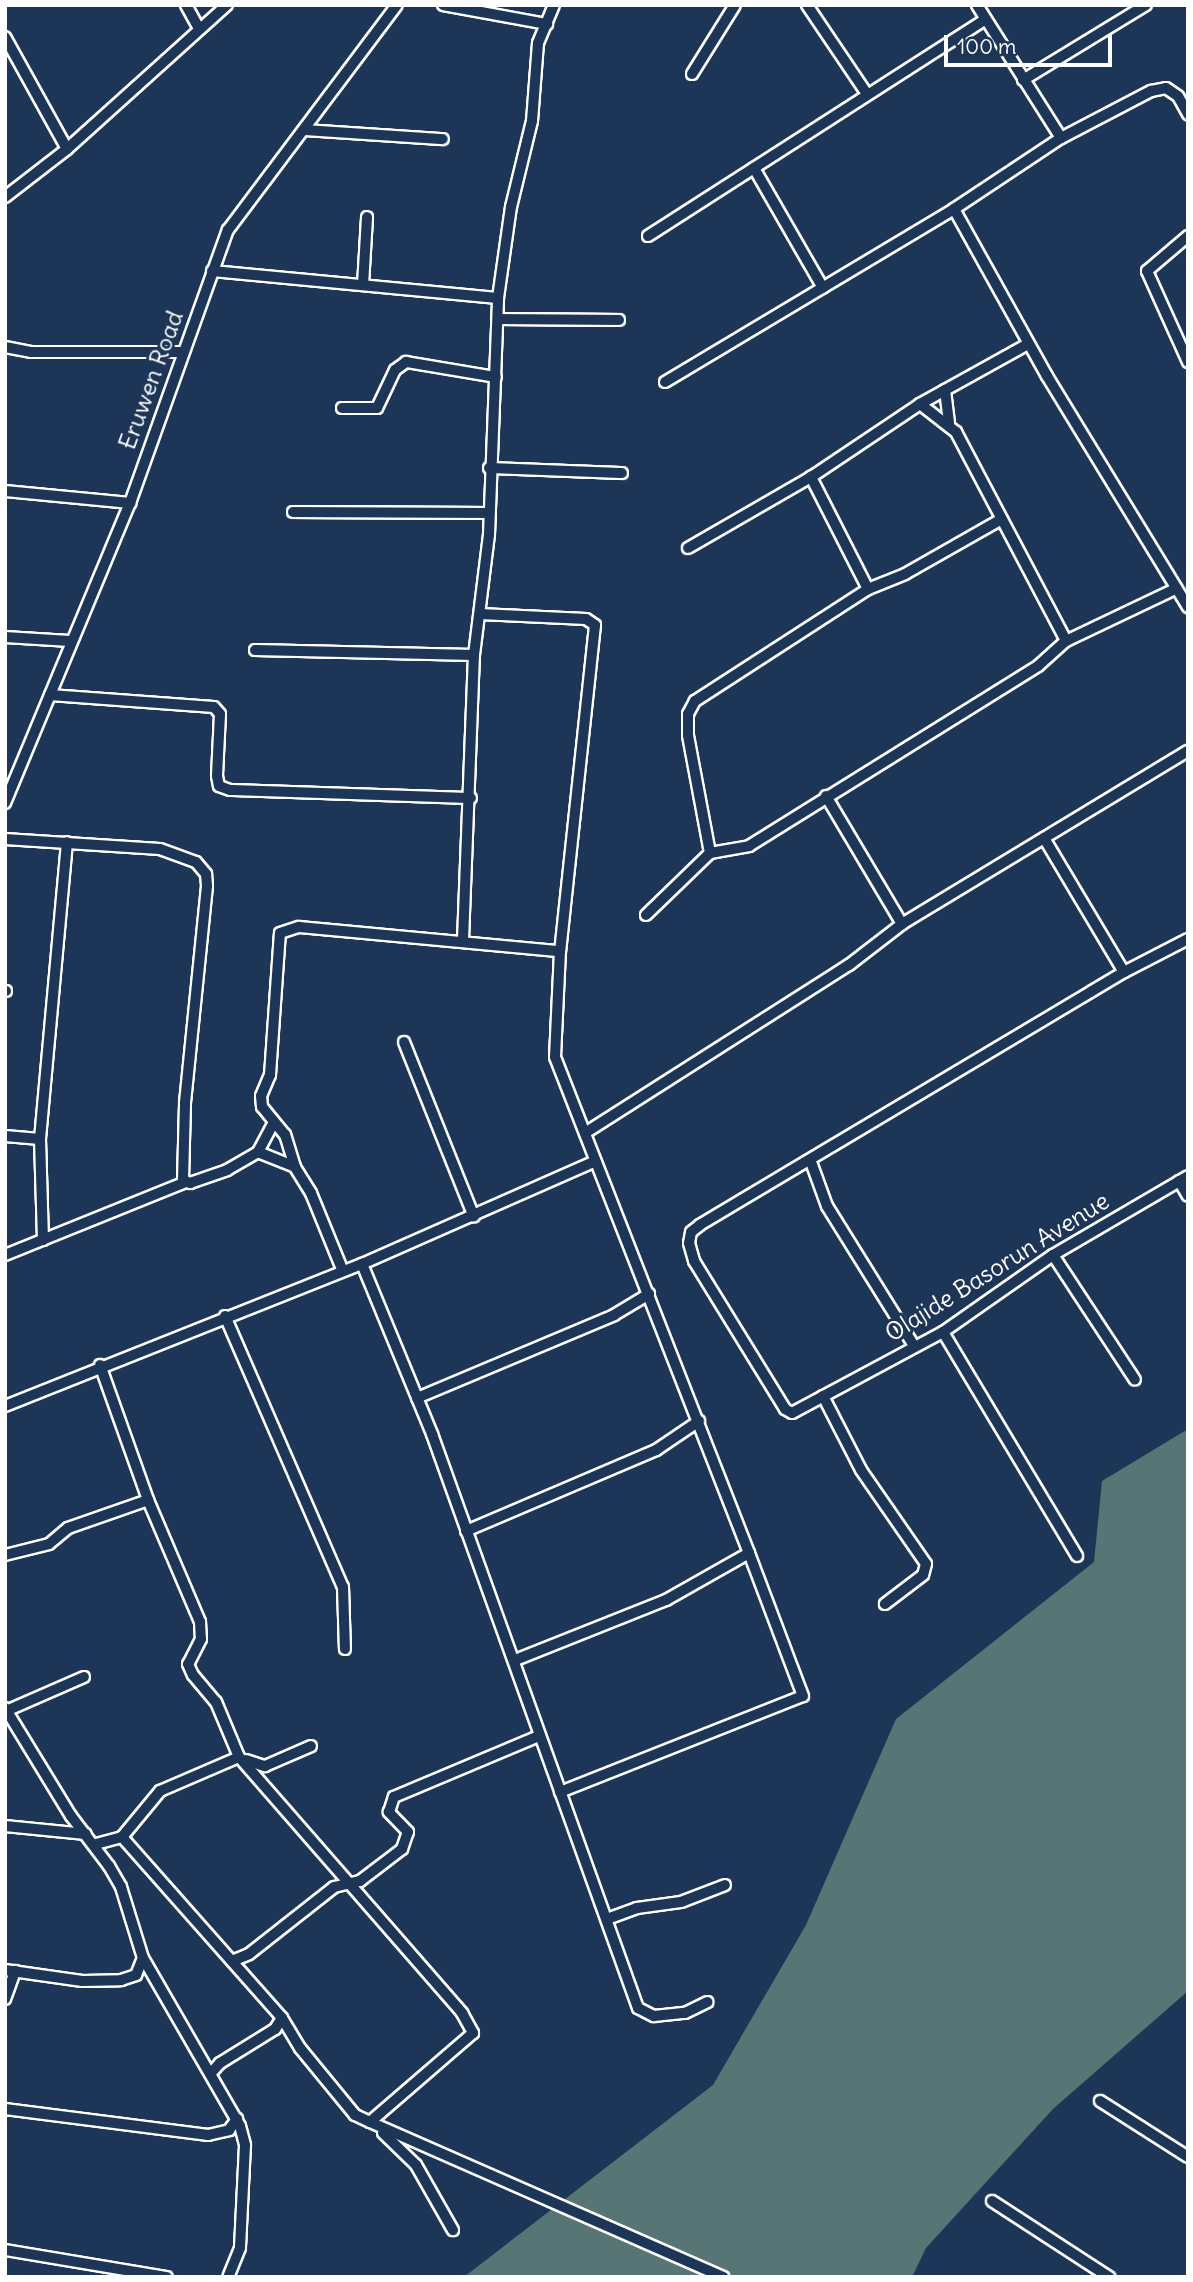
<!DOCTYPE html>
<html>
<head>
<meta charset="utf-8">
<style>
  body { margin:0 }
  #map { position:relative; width:1193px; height:2282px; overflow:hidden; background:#1d3557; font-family:Delius,sans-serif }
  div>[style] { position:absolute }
  .green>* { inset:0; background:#567574 }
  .roads { filter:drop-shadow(2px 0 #fff) drop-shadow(-2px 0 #fff) drop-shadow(0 2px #fff) drop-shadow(0 -2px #fff) }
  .minor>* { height:10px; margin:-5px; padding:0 5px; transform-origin:5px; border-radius:5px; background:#1d3557 }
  span { translate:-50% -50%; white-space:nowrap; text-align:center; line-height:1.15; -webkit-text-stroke:6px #1d3557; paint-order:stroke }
  .street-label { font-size:24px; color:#fff }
  .frame { position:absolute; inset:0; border:7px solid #fff; pointer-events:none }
  .scale { position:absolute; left:944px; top:35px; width:168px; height:32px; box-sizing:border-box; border:4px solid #fff; border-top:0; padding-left:9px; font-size:21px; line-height:24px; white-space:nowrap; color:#fff; -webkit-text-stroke:5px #1d3557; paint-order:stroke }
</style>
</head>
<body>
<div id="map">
  <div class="green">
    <div style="clip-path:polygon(1188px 1429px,1188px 1991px,1053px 2109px,926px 2248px,912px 2277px,464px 2277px,713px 2085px,806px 1925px,896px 1719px,1094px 1562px,1102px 1481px)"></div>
  </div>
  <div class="roads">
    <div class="minor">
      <div style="left:186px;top:5px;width:26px;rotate:61deg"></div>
      <div style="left:443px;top:5px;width:106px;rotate:10.4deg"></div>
      <div style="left:807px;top:5px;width:107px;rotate:56deg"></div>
      <div style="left:977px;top:5px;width:157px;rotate:57.7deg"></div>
      <div style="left:5px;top:37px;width:128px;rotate:61deg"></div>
      <div style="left:692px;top:74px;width:81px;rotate:-58.1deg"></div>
      <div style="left:1023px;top:80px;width:144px;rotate:-31.4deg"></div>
      <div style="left:306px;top:130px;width:137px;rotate:3.8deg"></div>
      <div style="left:754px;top:168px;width:138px;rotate:60.1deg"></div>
      <div style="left:5px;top:197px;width:78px;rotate:-37.7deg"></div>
      <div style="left:67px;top:149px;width:215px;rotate:-42deg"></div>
      <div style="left:954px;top:209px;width:191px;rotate:60.9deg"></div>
      <div style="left:1047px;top:376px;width:271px;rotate:58.6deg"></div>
      <div style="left:648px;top:236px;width:400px;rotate:-32.7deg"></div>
      <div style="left:1188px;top:236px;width:54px;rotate:139.5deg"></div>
      <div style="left:1147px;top:271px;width:100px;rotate:65.7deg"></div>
      <div style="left:212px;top:271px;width:287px;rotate:5.4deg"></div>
      <div style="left:363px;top:285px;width:68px;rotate:-86.6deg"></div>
      <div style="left:500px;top:319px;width:119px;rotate:0.5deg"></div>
      <div style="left:5px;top:347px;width:26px;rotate:11deg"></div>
      <div style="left:31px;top:352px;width:152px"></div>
      <div style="left:665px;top:382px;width:337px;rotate:-30.9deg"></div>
      <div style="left:954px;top:209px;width:128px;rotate:-33.6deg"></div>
      <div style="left:1061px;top:138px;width:102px;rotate:-27.6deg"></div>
      <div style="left:1151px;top:91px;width:15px;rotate:-11deg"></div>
      <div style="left:1166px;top:88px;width:14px;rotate:34deg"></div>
      <div style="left:1178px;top:96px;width:21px;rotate:61deg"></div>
      <div style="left:945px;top:390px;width:33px;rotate:83deg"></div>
      <div style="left:920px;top:404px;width:46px;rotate:37.9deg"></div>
      <div style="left:956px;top:432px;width:236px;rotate:62.2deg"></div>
      <div style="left:342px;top:408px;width:35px"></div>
      <div style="left:377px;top:408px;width:42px;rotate:-64.7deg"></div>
      <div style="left:395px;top:370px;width:14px;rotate:-36deg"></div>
      <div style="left:406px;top:362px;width:91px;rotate:9.5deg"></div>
      <div style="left:489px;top:468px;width:133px;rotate:2.2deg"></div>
      <div style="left:5px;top:491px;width:126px;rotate:5.5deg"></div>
      <div style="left:293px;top:512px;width:195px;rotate:0.3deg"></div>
      <div style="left:688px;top:548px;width:142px;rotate:-30deg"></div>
      <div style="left:811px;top:477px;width:131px;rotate:-33.8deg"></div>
      <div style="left:920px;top:404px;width:124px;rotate:-29.1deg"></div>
      <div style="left:868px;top:589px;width:40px;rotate:-22deg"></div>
      <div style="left:905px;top:574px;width:109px;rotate:-29.6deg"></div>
      <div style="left:480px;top:614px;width:106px;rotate:2.7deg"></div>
      <div style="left:586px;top:619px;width:11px;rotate:34deg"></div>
      <div style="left:595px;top:625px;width:328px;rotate:96.1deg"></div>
      <div style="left:560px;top:951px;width:106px;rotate:92.7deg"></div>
      <div style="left:555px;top:1057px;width:533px;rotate:68.64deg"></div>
      <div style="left:749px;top:1553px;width:95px;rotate:150.5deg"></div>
      <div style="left:666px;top:1600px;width:162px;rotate:158.3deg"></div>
      <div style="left:5px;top:637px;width:65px;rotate:3.5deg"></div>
      <div style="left:255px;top:650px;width:219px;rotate:1.3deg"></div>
      <div style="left:50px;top:695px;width:164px;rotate:4.2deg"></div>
      <div style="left:214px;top:707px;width:9px;rotate:49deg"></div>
      <div style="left:220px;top:714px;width:62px;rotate:92.8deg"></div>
      <div style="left:217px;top:776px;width:10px;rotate:79deg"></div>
      <div style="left:219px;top:786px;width:12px;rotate:20deg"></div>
      <div style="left:230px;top:790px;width:241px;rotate:1.9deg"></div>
      <div style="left:826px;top:796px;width:149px;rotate:59.3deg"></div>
      <div style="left:5px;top:803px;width:325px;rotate:-67.4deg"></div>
      <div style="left:130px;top:503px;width:290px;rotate:-70.3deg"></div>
      <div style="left:228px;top:230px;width:281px;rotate:-53.1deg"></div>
      <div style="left:1044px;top:838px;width:156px;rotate:59.2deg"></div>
      <div style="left:5px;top:839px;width:155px;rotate:3.7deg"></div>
      <div style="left:160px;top:849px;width:38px;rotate:20deg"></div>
      <div style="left:196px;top:862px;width:16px;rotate:50deg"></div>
      <div style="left:206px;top:874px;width:12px;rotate:85deg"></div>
      <div style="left:207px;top:886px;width:219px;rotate:95.8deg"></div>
      <div style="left:185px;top:1104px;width:76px;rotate:91.5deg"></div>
      <div style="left:183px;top:1180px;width:8px;rotate:23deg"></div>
      <div style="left:190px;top:1183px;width:39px;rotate:-19deg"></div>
      <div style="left:227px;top:1170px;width:36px;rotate:-30deg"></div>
      <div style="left:258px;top:1152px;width:34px;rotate:-62deg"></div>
      <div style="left:710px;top:853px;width:40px;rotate:-10deg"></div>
      <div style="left:749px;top:846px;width:340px;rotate:-31.9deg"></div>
      <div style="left:1038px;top:666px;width:38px;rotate:-42deg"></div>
      <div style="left:1066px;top:641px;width:121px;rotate:-25.5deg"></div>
      <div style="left:646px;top:915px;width:89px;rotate:-44.1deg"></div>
      <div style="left:710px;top:853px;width:120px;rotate:-100.6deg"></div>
      <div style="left:688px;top:735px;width:21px;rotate:-90deg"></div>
      <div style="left:688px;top:714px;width:15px;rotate:-62deg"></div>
      <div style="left:695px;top:701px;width:206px;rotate:-32.9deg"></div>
      <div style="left:868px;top:589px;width:126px;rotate:-117deg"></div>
      <div style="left:1188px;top:939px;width:72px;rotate:152.7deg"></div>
      <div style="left:1124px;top:972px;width:494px;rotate:149.2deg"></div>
      <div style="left:700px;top:1225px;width:11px;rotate:142deg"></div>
      <div style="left:691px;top:1232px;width:11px;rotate:100deg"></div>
      <div style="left:689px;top:1243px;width:19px;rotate:74deg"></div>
      <div style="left:694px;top:1261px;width:174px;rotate:58.4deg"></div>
      <div style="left:785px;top:1409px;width:8px;rotate:30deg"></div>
      <div style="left:792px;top:1413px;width:171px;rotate:-28.2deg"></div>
      <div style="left:943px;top:1332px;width:134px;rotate:-35deg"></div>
      <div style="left:1053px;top:1255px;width:156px;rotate:-30.3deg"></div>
      <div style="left:463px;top:940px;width:285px;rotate:-87.8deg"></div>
      <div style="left:474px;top:655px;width:121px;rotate:-82.9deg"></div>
      <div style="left:489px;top:535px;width:237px;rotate:-87.8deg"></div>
      <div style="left:498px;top:298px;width:92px;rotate:-81.9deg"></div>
      <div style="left:511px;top:207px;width:89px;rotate:-76.3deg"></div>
      <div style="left:532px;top:121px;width:78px;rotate:-85.6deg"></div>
      <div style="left:538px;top:43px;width:41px;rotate:-67.2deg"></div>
      <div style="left:5px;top:991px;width:1px"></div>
      <div style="left:404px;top:1042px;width:188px;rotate:68.2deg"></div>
      <div style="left:585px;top:1133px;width:313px;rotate:-32.5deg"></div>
      <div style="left:849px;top:965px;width:67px;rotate:-37.7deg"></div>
      <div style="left:902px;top:924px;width:334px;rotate:-31.2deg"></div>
      <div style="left:5px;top:1136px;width:35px;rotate:5deg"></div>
      <div style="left:258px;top:1152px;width:40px;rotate:22deg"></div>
      <div style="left:811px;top:1162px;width:47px;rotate:70deg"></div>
      <div style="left:827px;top:1206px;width:165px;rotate:58.1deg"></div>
      <div style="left:1179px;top:1181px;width:17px;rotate:59deg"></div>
      <div style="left:43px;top:1240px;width:101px;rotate:-91.7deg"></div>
      <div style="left:40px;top:1139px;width:298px;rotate:-84.8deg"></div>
      <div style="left:5px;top:1255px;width:195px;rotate:-22deg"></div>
      <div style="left:1053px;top:1255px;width:149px;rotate:56.7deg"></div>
      <div style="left:362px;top:1264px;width:184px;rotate:67.6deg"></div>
      <div style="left:432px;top:1434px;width:610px;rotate:70.26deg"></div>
      <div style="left:638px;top:2008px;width:18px;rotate:27deg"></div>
      <div style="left:654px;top:2016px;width:31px;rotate:-6deg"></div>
      <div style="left:685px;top:2013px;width:25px;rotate:-26deg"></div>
      <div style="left:342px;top:1269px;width:82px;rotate:-112.2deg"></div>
      <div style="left:311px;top:1193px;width:31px;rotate:-122deg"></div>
      <div style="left:295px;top:1167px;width:34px;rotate:-107deg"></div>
      <div style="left:285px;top:1135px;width:36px;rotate:-129deg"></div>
      <div style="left:262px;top:1107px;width:11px;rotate:-95deg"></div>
      <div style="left:261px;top:1096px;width:23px;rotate:-67deg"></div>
      <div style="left:270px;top:1075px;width:142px;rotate:-86deg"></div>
      <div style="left:280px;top:933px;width:20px;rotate:-18deg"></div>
      <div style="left:299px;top:927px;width:262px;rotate:5.3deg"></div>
      <div style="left:225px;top:1316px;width:296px;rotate:66.5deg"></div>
      <div style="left:343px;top:1587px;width:62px;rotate:88.2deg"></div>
      <div style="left:943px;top:1332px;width:261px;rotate:59.1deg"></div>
      <div style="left:100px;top:1365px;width:143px;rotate:70.4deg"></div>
      <div style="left:148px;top:1500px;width:133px;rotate:66.9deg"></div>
      <div style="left:200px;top:1622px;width:17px;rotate:87deg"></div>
      <div style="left:201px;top:1639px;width:28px;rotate:117deg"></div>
      <div style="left:188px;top:1664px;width:12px;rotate:66deg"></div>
      <div style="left:193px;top:1675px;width:35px;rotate:50deg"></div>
      <div style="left:216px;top:1702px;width:60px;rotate:67.3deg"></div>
      <div style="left:239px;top:1757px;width:340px;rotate:48.9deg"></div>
      <div style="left:462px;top:2013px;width:23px;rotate:61deg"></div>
      <div style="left:473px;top:2033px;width:136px;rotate:139.2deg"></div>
      <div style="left:370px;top:2122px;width:17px;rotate:-155deg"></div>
      <div style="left:355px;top:2115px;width:87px;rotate:-129.4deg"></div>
      <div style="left:300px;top:2048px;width:35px;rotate:-121deg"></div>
      <div style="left:282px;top:2018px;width:13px;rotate:122deg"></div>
      <div style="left:275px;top:2029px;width:65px;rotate:148.3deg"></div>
      <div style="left:220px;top:2063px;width:13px;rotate:132deg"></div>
      <div style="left:823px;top:1396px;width:83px;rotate:62.8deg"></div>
      <div style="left:861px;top:1470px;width:114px;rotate:55.3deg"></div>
      <div style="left:926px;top:1564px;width:11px;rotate:105deg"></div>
      <div style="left:923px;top:1575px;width:48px;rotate:142.7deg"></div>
      <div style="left:417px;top:1398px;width:214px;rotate:-22.8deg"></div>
      <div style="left:614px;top:1315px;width:41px;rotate:-31deg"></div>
      <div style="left:5px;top:1406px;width:384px;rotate:-21.7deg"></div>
      <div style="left:362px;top:1264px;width:255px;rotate:-23.8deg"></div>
      <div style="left:466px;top:1531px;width:207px;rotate:-23.1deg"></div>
      <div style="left:656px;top:1450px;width:52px;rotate:-34deg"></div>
      <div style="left:5px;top:1555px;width:45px;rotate:-14deg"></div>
      <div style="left:49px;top:1544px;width:25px;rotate:-40deg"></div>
      <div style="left:68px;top:1528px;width:85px;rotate:-19.3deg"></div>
      <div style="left:5px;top:1708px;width:127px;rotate:58.6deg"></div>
      <div style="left:71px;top:1816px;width:63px;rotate:52.8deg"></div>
      <div style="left:109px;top:1866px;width:24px;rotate:60deg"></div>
      <div style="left:121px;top:1887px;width:74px;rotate:72.8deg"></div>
      <div style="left:143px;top:1958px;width:194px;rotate:60deg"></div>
      <div style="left:240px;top:2126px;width:20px;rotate:75deg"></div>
      <div style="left:245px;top:2145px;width:103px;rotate:92.8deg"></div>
      <div style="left:240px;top:2248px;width:31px;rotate:112deg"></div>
      <div style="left:6px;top:1711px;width:85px;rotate:-23.6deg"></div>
      <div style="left:246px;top:1760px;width:20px;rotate:18deg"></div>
      <div style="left:265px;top:1766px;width:50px;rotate:-23.5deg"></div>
      <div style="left:560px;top:1792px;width:261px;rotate:-21.6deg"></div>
      <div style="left:803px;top:1696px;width:153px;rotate:-110.7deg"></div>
      <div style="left:5px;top:1826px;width:81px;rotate:5.6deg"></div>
      <div style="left:122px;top:1837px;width:242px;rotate:48.5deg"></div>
      <div style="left:96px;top:1844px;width:27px;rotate:-15deg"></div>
      <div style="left:122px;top:1837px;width:60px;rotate:-50.4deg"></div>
      <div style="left:160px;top:1791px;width:86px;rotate:-23.3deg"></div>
      <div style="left:607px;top:1919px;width:32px;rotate:-20deg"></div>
      <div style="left:637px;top:1908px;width:44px;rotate:-7.8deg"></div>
      <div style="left:681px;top:1902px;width:47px;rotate:-21.1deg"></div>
      <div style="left:232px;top:1961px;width:18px;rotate:-22deg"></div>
      <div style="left:249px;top:1954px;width:108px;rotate:-38.2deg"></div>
      <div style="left:334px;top:1887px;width:27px;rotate:-13deg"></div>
      <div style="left:360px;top:1881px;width:53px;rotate:-37.3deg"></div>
      <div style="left:402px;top:1849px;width:18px;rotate:-71deg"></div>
      <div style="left:408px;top:1832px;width:28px;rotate:-134deg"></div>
      <div style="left:389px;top:1812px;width:16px;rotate:-72deg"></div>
      <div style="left:394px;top:1797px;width:157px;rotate:-22.8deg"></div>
      <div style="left:5px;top:1970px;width:78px;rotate:8.1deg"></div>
      <div style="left:82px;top:1981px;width:39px;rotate:-1deg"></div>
      <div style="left:121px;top:1980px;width:16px;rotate:-18deg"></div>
      <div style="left:136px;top:1975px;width:18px;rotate:-68deg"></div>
      <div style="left:5px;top:1999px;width:30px;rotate:-70deg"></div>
      <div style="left:1100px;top:2101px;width:104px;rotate:32.5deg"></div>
      <div style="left:5px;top:2109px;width:205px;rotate:7.3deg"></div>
      <div style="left:208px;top:2135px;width:22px;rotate:-13deg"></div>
      <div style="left:229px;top:2130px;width:14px;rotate:-54deg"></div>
      <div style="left:370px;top:2122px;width:386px;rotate:23.7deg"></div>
      <div style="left:383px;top:2133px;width:46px;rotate:44.1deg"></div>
      <div style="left:416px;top:2165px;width:75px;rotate:60.4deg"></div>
      <div style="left:992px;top:2201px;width:140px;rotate:33deg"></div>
      <div style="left:5px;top:2250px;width:164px;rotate:9.5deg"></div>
    </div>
  </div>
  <div class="street-label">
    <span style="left:151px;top:380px;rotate:-70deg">Eruwen Road</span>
    <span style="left:997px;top:1267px;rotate:-32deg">Olajide Basorun Avenue</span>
  </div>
  <div class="frame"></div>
  <div class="scale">100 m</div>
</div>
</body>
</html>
